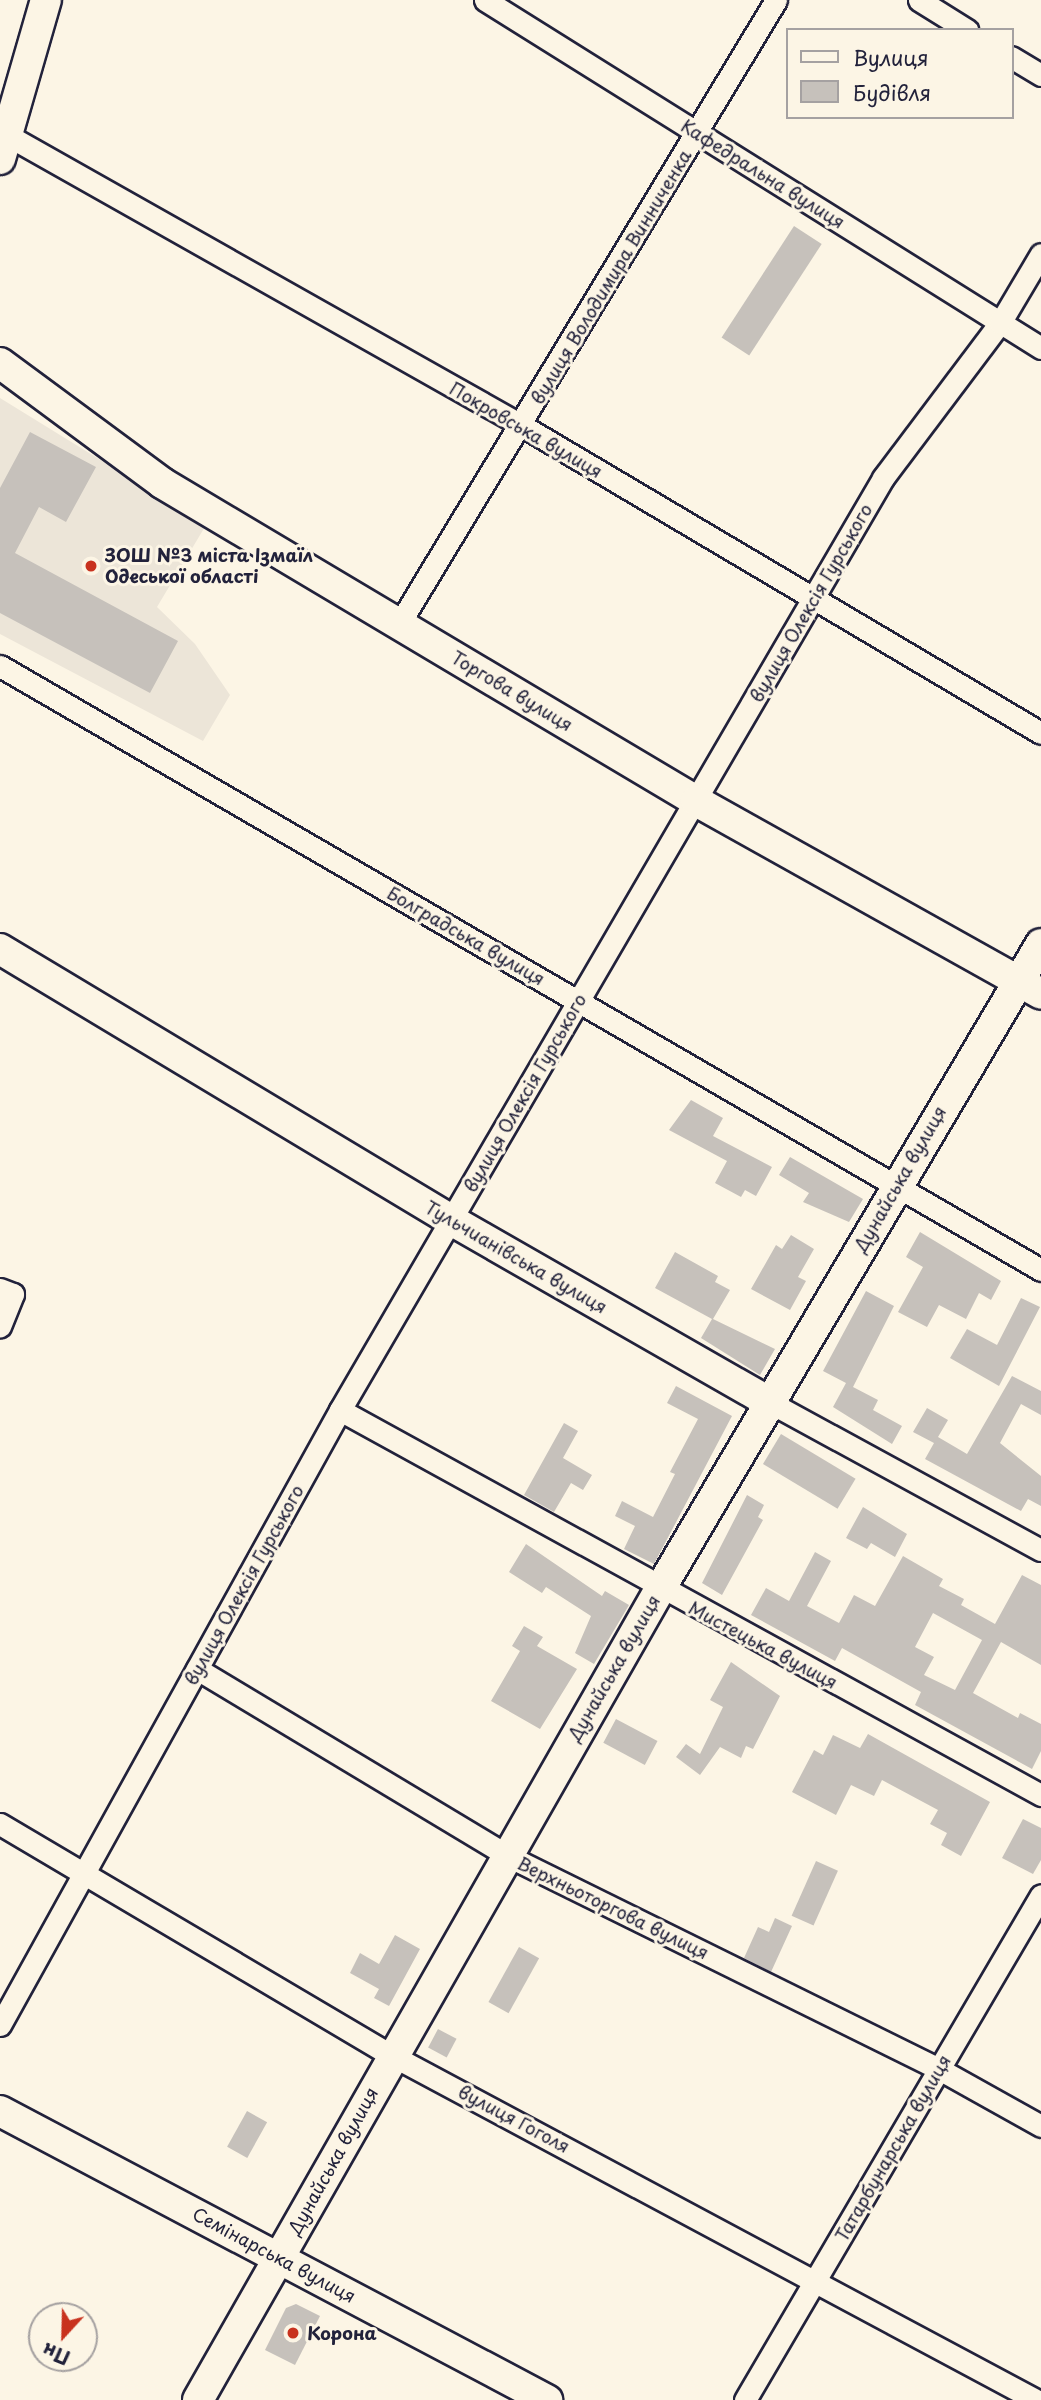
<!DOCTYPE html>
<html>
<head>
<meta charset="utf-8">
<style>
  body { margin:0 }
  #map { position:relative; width:1041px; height:2400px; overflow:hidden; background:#fcf5e5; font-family:"Playpen Sans",sans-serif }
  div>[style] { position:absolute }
  .built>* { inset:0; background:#ece5d8 }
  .building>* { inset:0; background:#c6c1bb; transform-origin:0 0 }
  .roads { filter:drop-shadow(2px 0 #22223b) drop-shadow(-2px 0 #22223b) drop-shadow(0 2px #22223b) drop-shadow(0 -2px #22223b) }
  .street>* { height:21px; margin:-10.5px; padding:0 10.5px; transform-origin:10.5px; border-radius:10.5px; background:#fcf5e5 }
  .secondary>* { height:30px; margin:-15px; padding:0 15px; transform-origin:15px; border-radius:15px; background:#fcf5e5 }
  .dots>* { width:19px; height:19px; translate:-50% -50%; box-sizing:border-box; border:4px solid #fcf5e5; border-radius:50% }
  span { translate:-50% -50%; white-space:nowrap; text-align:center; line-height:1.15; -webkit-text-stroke:6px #fcf5e5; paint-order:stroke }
  .street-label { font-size:18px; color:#22223b }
  .poi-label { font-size:18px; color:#22223b; font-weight:700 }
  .left { translate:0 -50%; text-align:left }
  .legend { position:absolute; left:786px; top:28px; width:228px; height:91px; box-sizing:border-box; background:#fcf5e5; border:2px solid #a5a1a1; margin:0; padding:9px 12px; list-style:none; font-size:21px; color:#22223b }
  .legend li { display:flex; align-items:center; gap:14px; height:35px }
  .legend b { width:35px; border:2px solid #a5a1a1 }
  .north { position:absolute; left:28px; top:2302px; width:70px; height:70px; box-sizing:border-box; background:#fcf5e5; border:2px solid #a5a1a1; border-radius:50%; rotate:202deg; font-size:19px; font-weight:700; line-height:28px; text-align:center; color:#22223b }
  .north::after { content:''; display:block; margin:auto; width:24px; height:32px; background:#c8321e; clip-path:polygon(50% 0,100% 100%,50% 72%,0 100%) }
</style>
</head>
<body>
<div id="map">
  <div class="built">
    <div style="clip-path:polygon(0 398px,206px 525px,157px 607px,195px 644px,230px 695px,203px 741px,0 634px)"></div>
  </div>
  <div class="building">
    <div style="left:794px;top:226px;width:33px;height:133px;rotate:33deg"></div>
    <div style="clip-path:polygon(30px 432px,96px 467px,66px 522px,39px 507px,15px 553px,178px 641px,150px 693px,0 613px,0 488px)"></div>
    <div style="clip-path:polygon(691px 1100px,723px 1118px,713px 1136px,772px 1167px,756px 1196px,745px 1190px,741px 1197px,715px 1183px,727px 1161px,669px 1130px)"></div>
    <div style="clip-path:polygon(790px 1157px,863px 1199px,849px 1222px,803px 1202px,809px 1193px,779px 1175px)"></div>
    <div style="clip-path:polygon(920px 1232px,1001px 1281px,991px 1300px,979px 1293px,966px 1319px,939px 1305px,927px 1327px,898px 1312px,923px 1267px,906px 1257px)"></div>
    <div style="clip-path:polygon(791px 1235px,814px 1249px,798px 1277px,806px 1281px,790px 1310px,751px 1289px,776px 1245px,782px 1249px)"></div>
    <div style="clip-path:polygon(675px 1252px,718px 1276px,715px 1282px,730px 1290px,713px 1319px,775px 1349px,760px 1375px,701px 1338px,712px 1319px,655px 1288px)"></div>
    <div style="clip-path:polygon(866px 1291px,894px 1306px,853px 1387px,878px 1400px,873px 1410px,902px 1426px,892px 1444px,833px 1407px,846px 1383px,823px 1371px)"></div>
    <div style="clip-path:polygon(1021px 1298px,1040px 1307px,999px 1386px,950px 1358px,967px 1329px,997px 1345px)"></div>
    <div style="clip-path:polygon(1012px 1376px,1041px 1391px,1041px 1415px,1021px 1404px,1000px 1443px,1041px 1476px,1041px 1506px,1028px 1499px,1021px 1511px,925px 1459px,934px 1443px,913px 1432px,927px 1408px,948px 1420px,938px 1437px,967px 1454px)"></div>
    <div style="clip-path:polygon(676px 1386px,732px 1416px,654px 1564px,624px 1549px,635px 1526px,615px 1516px,622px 1501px,653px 1517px,675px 1474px,670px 1472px,698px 1419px,667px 1403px)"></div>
    <div style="clip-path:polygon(564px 1423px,578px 1431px,563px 1458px,592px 1475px,583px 1490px,571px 1483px,554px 1512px,524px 1495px)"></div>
    <div style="left:781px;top:1434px;width:87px;height:35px;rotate:31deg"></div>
    <div style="clip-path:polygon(747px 1495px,764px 1505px,758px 1517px,763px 1520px,722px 1595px,702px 1583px)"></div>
    <div style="clip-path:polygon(863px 1507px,907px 1534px,895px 1557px,871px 1543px,867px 1549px,846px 1538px)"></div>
    <div style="clip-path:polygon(526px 1544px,602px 1596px,605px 1591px,629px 1605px,594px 1664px,575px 1653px,591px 1616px,546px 1587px,542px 1593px,509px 1572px)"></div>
    <div style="clip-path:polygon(evenodd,815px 1552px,831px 1561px,807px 1606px,839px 1623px,854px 1595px,875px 1606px,903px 1556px,943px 1579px,939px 1586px,964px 1599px,961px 1605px,995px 1624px,1022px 1575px,1041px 1585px,1041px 1665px,1001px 1642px,973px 1693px,1018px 1718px,1020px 1713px,1041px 1724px,1041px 1751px,1032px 1769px,915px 1705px,921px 1692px,842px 1648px,835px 1661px,751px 1615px,766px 1588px,789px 1601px,815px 1552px,933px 1613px,982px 1640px,955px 1690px,924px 1675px,934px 1657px,915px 1647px,933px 1613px)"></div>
    <div style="clip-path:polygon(524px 1626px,543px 1637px,537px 1646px,577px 1669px,540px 1729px,491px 1701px,520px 1651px,512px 1646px)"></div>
    <div style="clip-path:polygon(731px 1662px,780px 1696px,753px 1749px,746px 1746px,741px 1758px,720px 1747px,700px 1775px,676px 1757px,686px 1744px,700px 1754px,723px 1707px,710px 1700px)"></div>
    <div style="left:616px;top:1719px;width:47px;height:27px;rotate:28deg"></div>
    <div style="clip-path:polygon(868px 1734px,990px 1802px,961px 1856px,941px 1845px,947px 1833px,930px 1824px,938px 1810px,882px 1780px,874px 1796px,851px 1785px,836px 1815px,792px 1792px,814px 1750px,823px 1755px,833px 1735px,860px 1748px)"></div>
    <div style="clip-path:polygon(1023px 1819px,1041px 1828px,1041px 1860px,1033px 1874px,1002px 1858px)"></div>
    <div style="left:816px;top:1861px;width:24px;height:60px;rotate:24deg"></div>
    <div style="clip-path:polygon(775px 1918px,792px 1926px,771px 1972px,744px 1958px,758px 1927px,769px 1932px)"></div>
    <div style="clip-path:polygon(395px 1935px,420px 1949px,389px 2006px,374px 1998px,379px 1989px,350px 1973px,360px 1953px,379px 1964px)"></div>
    <div style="left:519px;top:1947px;width:23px;height:63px;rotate:29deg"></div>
    <div style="left:438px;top:2029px;width:21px;height:21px;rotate:28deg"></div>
    <div style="left:247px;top:2111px;width:23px;height:41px;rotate:29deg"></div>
    <div style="clip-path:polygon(296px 2304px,320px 2316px,295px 2365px,265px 2350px,286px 2308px)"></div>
  </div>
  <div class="roads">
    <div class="street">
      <div style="left:485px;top:0;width:656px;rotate:32.04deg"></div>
      <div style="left:919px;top:0;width:57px;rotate:32deg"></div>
      <div style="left:1011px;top:57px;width:35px;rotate:31deg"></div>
      <div style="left:7px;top:135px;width:590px;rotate:29.43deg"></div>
      <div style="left:521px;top:425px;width:604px;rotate:30.64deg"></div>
      <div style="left:399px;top:624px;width:729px;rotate:-58.86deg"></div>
      <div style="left:0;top:666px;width:1204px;rotate:30.12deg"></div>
      <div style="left:0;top:1289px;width:14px;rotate:21deg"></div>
      <div style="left:13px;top:1294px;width:35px;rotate:112deg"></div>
      <div style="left:771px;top:1403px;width:307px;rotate:28.6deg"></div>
      <div style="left:340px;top:1410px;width:800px;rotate:28.78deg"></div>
      <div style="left:197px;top:1669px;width:361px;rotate:31deg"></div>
      <div style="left:506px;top:1855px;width:483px;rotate:26.3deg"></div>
      <div style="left:939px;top:2069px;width:117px;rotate:29.2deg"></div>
      <div style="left:0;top:1824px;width:456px;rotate:30.6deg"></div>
      <div style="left:393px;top:2056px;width:729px;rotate:28.15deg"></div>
      <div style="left:0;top:2025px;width:703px;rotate:-61.06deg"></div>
      <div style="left:340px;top:1410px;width:1079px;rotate:-59.77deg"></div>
      <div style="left:883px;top:478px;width:194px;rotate:-53deg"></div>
      <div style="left:1000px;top:323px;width:80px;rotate:-59.3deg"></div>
      <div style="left:745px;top:2400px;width:585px;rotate:-59.62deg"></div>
    </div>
    <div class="secondary">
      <div style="left:0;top:159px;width:166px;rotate:-73.9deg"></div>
      <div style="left:0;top:363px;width:202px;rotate:36.5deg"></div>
      <div style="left:162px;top:483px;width:622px;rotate:30.77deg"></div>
      <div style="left:696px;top:801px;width:395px;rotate:29.2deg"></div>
      <div style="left:0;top:949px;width:526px;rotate:31deg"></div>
      <div style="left:451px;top:1220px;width:369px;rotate:29.8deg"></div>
      <div style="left:0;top:2111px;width:619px;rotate:27.85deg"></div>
      <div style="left:198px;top:2400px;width:933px;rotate:-60.33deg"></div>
      <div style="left:660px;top:1589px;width:749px;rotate:-59.43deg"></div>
    </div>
  </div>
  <div class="dots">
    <div style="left:91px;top:566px;background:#c8321e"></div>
    <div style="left:293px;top:2333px;background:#c8321e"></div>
  </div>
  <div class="street-label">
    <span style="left:763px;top:174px;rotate:32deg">Кафедральна вулиця</span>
    <span style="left:611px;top:277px;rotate:-59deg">вулиця Володимира Винниченка</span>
    <span style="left:526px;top:430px;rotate:30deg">Покровська вулиця</span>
    <span style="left:811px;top:603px;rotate:-60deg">вулиця Олексія Гурського</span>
    <span style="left:512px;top:691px;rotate:31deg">Торгова вулиця</span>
    <span style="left:466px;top:936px;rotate:30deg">Болградська вулиця</span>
    <span style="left:525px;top:1093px;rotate:-60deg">вулиця Олексія Гурського</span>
    <span style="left:900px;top:1179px;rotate:-60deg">Дунайська вулиця</span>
    <span style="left:516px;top:1257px;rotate:30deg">Тульчианівська вулиця</span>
    <span style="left:244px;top:1585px;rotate:-61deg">вулиця Олексія Гурського</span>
    <span style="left:763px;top:1645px;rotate:28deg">Мистецька вулиця</span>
    <span style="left:614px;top:1668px;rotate:-60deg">Дунайська вулиця</span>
    <span style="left:613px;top:1908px;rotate:26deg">Верхньоторгова вулиця</span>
    <span style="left:514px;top:2119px;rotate:28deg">вулиця Гоголя</span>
    <span style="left:893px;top:2148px;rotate:-60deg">Татарбунарська вулиця</span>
    <span style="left:333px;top:2161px;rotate:-61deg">Дунайська вулиця</span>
    <span style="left:274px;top:2255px;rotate:28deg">Семінарська вулиця</span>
  </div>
  <div class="poi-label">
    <span class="left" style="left:105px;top:566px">ЗОШ №3 міста Ізмаїл<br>Одеської області</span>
    <span class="left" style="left:307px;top:2333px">Корона</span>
  </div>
  <ul class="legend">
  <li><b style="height:9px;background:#fcf5e5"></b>Вулиця</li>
  <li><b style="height:19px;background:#c6c1bb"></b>Будівля</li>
  </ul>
  <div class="north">Пн</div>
</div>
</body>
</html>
